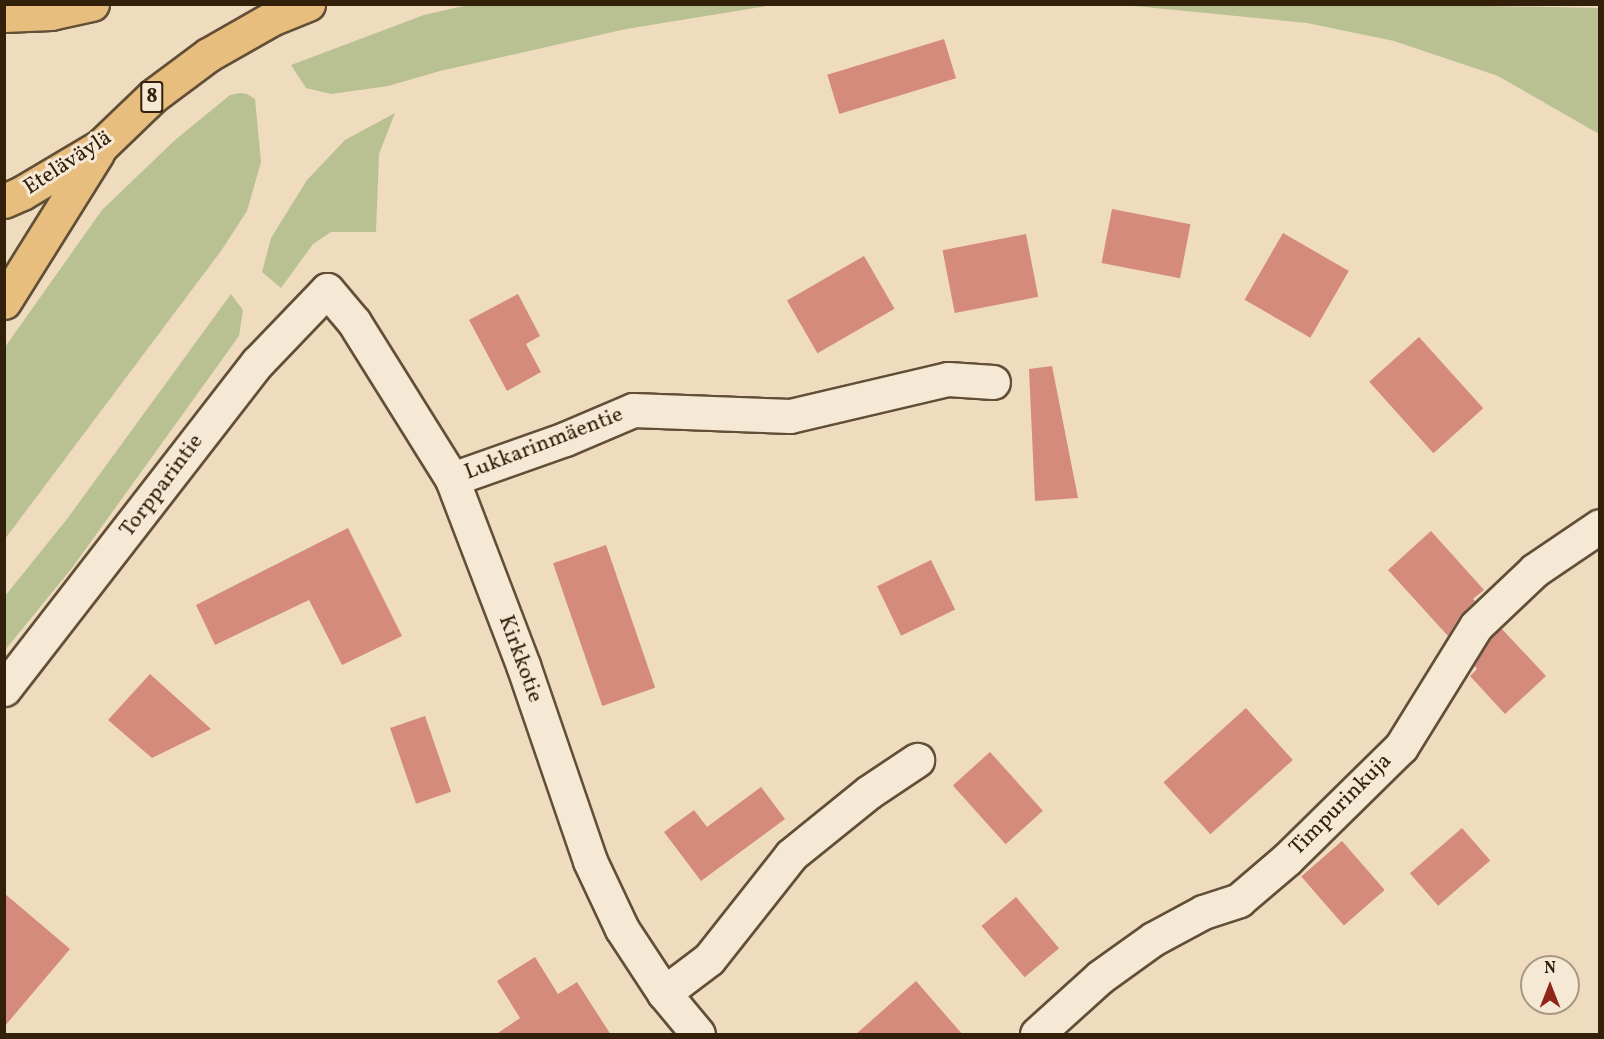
<!DOCTYPE html>
<html>
<head>
<meta charset="utf-8">
<style>
  body { margin:0 }
  #map { position:relative; width:1604px; height:1039px; overflow:hidden; background:#efdcbe; font-family:Vollkorn,serif }
  div>[style] { position:absolute }
  .green>* { inset:0; background:#b9c091 }
  .building>* { inset:0; background:#d48b7b; transform-origin:0 0 }
  .roads { filter:drop-shadow(2px 0 #624f38) drop-shadow(-2px 0 #624f38) drop-shadow(0 2px #624f38) drop-shadow(0 -2px #624f38) }
  .minor>* { height:33px; margin:-16.5px; padding:0 16.5px; transform-origin:16.5px; border-radius:16.5px; background:#f5e8d5 }
  .highway>* { height:33px; margin:-16.5px; padding:0 16.5px; transform-origin:16.5px; border-radius:16.5px; background:#e8be7f }
  span { translate:-50% -50%; white-space:nowrap; text-align:center; line-height:1.15; -webkit-text-stroke:6px #f5e8d5; paint-order:stroke }
  .shield-label span { padding:2px 4px; background:#f5e8d5; border:2px solid; border-radius:4px; -webkit-text-stroke-width:0 }
  .shield-label { font-size:21px; color:#33200b; font-weight:700 }
  .street-label { font-size:22px; color:#33200b }
  .frame { position:absolute; inset:0; border:6px solid #33200b; pointer-events:none }
  .north { position:absolute; left:1520px; top:955px; width:60px; height:60px; box-sizing:border-box; background:#f5e8d5; border:2px solid #a79884; border-radius:50%; rotate:0deg; font-size:16px; font-weight:700; line-height:24px; text-align:center; color:#33200b }
  .north::after { content:''; display:block; margin:auto; width:21px; height:27px; background:#8f2418; clip-path:polygon(50% 0,100% 100%,50% 72%,0 100%) }
</style>
</head>
<body>
<div id="map">
  <div class="green">
    <div style="clip-path:polygon(1385px 4px,1599px 8px,1599px 134px,1498px 76px,1394px 41px,1307px 23px,1124px 5px)"></div>
    <div style="clip-path:polygon(468px 5px,468px 4px,773px 5px,626px 29px,440px 71px,388px 86px,331px 94px,306px 88px,291px 65px,424px 15px)"></div>
    <div style="clip-path:polygon(240px 93px,247px 94px,255px 99px,261px 162px,247px 211px,221px 251px,5px 539px,5px 347px,102px 210px,175px 140px,230px 95px)"></div>
    <div style="clip-path:polygon(395px 113px,379px 154px,376px 232px,331px 232px,313px 244px,281px 288px,262px 272px,271px 238px,307px 180px,345px 140px)"></div>
    <div style="clip-path:polygon(231px 294px,243px 310px,239px 336px,72px 568px,5px 650px,5px 596px,67px 519px)"></div>
  </div>
  <div class="building">
    <div style="left:944px;top:39px;width:41px;height:122px;rotate:73deg"></div>
    <div style="left:1112px;top:209px;width:80px;height:55px;rotate:11deg"></div>
    <div style="left:1283px;top:233px;width:76px;height:77px;rotate:30deg"></div>
    <div style="left:1026px;top:234px;width:64px;height:85px;rotate:79deg"></div>
    <div style="left:864px;top:256px;width:61px;height:89px;rotate:60deg"></div>
    <div style="clip-path:polygon(518px 294px,540px 336px,526px 344px,541px 372px,507px 391px,469px 320px)"></div>
    <div style="left:1419px;top:337px;width:96px;height:67px;rotate:48deg"></div>
    <div style="clip-path:polygon(1052px 366px,1078px 498px,1035px 501px,1029px 369px)"></div>
    <div style="clip-path:polygon(348px 528px,402px 636px,342px 665px,309px 600px,215px 645px,196px 605px)"></div>
    <div style="clip-path:polygon(1431px 531px,1484px 590px,1473px 599px,1475px 601px,1460px 616px,1448px 636px,1388px 570px)"></div>
    <div style="left:606px;top:545px;width:151px;height:56px;rotate:71deg"></div>
    <div style="left:931px;top:560px;width:55px;height:60px;rotate:64deg"></div>
    <div style="clip-path:polygon(1501px 628px,1546px 676px,1505px 714px,1470px 676px,1477px 669px,1474px 665px,1491px 638px)"></div>
    <div style="clip-path:polygon(150px 674px,211px 729px,152px 758px,108px 720px)"></div>
    <div style="left:1246px;top:708px;width:70px;height:111px;rotate:48deg"></div>
    <div style="left:425px;top:716px;width:80px;height:37px;rotate:71deg"></div>
    <div style="left:990px;top:752px;width:79px;height:50px;rotate:48deg"></div>
    <div style="clip-path:polygon(761px 787px,785px 819px,701px 881px,664px 832px,694px 810px,707px 827px)"></div>
    <div style="left:1462px;top:828px;width:43px;height:69px;rotate:49deg"></div>
    <div style="left:1342px;top:841px;width:65px;height:54px;rotate:49deg"></div>
    <div style="clip-path:polygon(4px 893px,70px 949px,4px 1027px)"></div>
    <div style="left:1016px;top:897px;width:67px;height:45px;rotate:50deg"></div>
    <div style="clip-path:polygon(535px 957px,558px 994px,577px 982px,611px 1035px,495px 1035px,520px 1018px,497px 981px)"></div>
    <div style="clip-path:polygon(916px 981px,963px 1035px,855px 1035px)"></div>
  </div>
  <div class="roads">
    <div class="minor">
      <div style="left:452px;top:479px;width:120px;rotate:-19.5deg"></div>
      <div style="left:565px;top:439px;width:74px;rotate:-23.1deg"></div>
      <div style="left:633px;top:410px;width:157px;rotate:2.2deg"></div>
      <div style="left:790px;top:416px;width:162px;rotate:-13.2deg"></div>
      <div style="left:948px;top:379px;width:45px;rotate:3.8deg"></div>
      <div style="left:4px;top:689px;width:413px;rotate:-52.2deg"></div>
      <div style="left:257px;top:363px;width:101px;rotate:-46.2deg"></div>
      <div style="left:327px;top:290px;width:42px;rotate:49.8deg"></div>
      <div style="left:354px;top:322px;width:185px;rotate:58deg"></div>
      <div style="left:452px;top:479px;width:199px;rotate:69.1deg"></div>
      <div style="left:523px;top:665px;width:207px;rotate:71.1deg"></div>
      <div style="left:590px;top:861px;width:75px;rotate:64.8deg"></div>
      <div style="left:622px;top:929px;width:77px;rotate:56.7deg"></div>
      <div style="left:664px;top:993px;width:53px;rotate:50.3deg"></div>
      <div style="left:664px;top:993px;width:56px;rotate:-37.1deg"></div>
      <div style="left:709px;top:959px;width:132px;rotate:-51.7deg"></div>
      <div style="left:791px;top:855px;width:100px;rotate:-38.9deg"></div>
      <div style="left:869px;top:792px;width:58px;rotate:-33.7deg"></div>
      <div style="left:1037px;top:1034px;width:85px;rotate:-42.1deg"></div>
      <div style="left:1100px;top:977px;width:65px;rotate:-35.6deg"></div>
      <div style="left:1153px;top:939px;width:57px;rotate:-28.4deg"></div>
      <div style="left:1203px;top:912px;width:38px;rotate:-18deg"></div>
      <div style="left:1239px;top:900px;width:63px;rotate:-40.5deg"></div>
      <div style="left:1287px;top:859px;width:160px;rotate:-44.5deg"></div>
      <div style="left:1401px;top:747px;width:142px;rotate:-58.2deg"></div>
      <div style="left:1476px;top:626px;width:81px;rotate:-43.5deg"></div>
      <div style="left:1535px;top:570px;width:78px;rotate:-34.1deg"></div>
    </div>
    <div class="highway">
      <div style="left:4px;top:15px;width:47px;rotate:-2.4deg"></div>
      <div style="left:51px;top:13px;width:42px;rotate:-12.4deg"></div>
      <div style="left:4px;top:201px;width:20px;rotate:-24deg"></div>
      <div style="left:22px;top:193px;width:92px;rotate:-30.7deg"></div>
      <div style="left:101px;top:146px;width:72px;rotate:-43.9deg"></div>
      <div style="left:153px;top:96px;width:69px;rotate:-36.7deg"></div>
      <div style="left:208px;top:55px;width:73px;rotate:-29.7deg"></div>
      <div style="left:271px;top:19px;width:40px;rotate:-22deg"></div>
      <div style="left:4px;top:302px;width:176px;rotate:-58deg"></div>
    </div>
  </div>
  <div class="shield-label">
    <span style="left:152px;top:97px">8</span>
  </div>
  <div class="street-label">
    <span style="left:68px;top:163px;rotate:-33deg">Eteläväylä</span>
    <span style="left:544px;top:444px;rotate:-21deg">Lukkarinmäentie</span>
    <span style="left:162px;top:486px;rotate:-53deg">Torpparintie</span>
    <span style="left:520px;top:659px;rotate:70deg">Kirkkotie</span>
    <span style="left:1341px;top:805px;rotate:-45deg">Timpurinkuja</span>
  </div>
  <div class="frame"></div>
  <div class="north">N</div>
</div>
</body>
</html>
